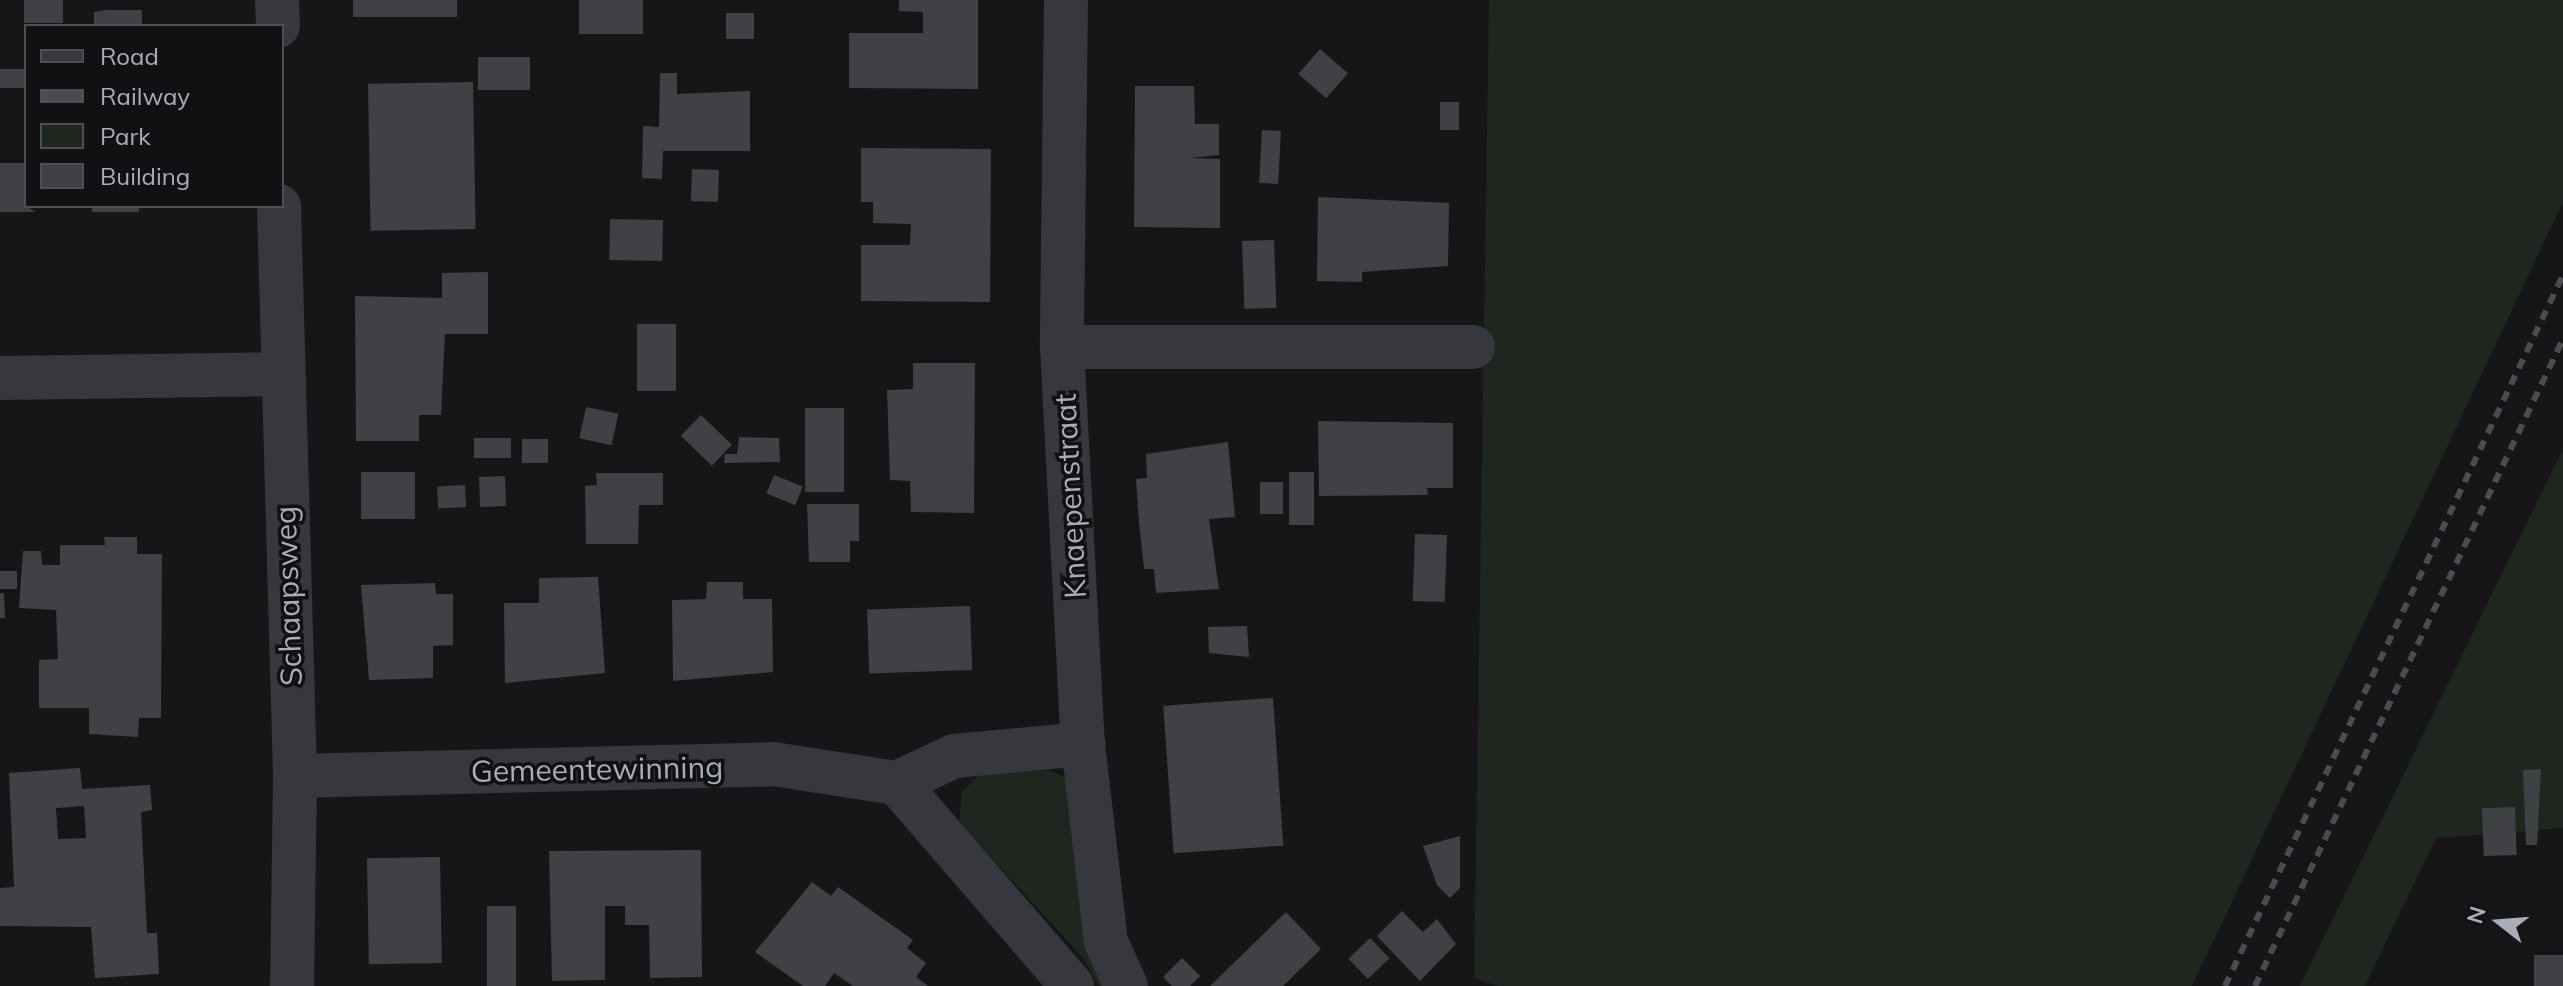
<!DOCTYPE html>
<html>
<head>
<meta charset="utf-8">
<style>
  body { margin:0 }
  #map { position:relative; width:2563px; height:986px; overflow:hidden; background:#161618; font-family:Mulish,sans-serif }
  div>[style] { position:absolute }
  .green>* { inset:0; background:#1e261f }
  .building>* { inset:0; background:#404145; transform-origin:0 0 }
  .street>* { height:44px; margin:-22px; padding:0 22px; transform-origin:22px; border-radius:22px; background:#37383d }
  .rail>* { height:6px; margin-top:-3px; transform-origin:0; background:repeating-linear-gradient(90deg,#4a4c52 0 10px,transparent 0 18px) }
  span { translate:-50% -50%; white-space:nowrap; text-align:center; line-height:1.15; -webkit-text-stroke:7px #111113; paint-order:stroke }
  .street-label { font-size:30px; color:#a8adb8 }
  .legend { position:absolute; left:24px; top:24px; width:260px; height:184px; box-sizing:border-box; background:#111113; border:2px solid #4d4f55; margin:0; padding:10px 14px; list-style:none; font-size:24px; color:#a8adb8 }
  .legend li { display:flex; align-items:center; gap:16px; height:40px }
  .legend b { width:40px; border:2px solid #4d4f55 }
  .north { position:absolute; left:2459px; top:882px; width:80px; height:80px; -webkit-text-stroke:6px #111113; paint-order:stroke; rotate:287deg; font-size:22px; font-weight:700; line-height:32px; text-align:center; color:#a8adb8 }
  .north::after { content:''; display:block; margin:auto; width:28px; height:36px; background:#a8adb8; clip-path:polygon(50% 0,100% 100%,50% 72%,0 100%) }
</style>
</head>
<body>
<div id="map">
  <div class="green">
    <div style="clip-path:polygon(1489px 0,2563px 0,2563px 202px,2192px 986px,1498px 986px,1474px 978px)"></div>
    <div style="clip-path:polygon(2563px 449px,2563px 828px,2436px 838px,2365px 986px,2300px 986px)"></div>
    <div style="clip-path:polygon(1049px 770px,1073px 781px,1109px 986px,1099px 986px,1084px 959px,959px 822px,962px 792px,981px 773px)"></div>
  </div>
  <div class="building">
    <div style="left:24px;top:0;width:39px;height:23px"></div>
    <div style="left:353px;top:0;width:104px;height:17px"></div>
    <div style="left:579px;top:0;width:64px;height:34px"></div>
    <div style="clip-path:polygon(899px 0,978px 0,978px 89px,849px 88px,849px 33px,923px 33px,923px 12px,899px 11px)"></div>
    <div style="clip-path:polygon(106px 10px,142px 10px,142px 26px,94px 26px,94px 12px)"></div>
    <div style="left:754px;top:13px;width:26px;height:28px;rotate:90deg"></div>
    <div style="left:1320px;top:49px;width:37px;height:33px;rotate:41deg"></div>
    <div style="left:478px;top:57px;width:52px;height:33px"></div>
    <div style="left:0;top:69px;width:26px;height:19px"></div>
    <div style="clip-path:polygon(660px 73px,677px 73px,677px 94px,750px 91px,750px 151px,663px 151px,662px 179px,642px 178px,643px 126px,659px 127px)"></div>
    <div style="left:473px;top:82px;width:147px;height:105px;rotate:89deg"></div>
    <div style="clip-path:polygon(1135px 86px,1194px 86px,1195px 124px,1219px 124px,1219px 155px,1189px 158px,1220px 159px,1220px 228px,1134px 227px)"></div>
    <div style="left:1440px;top:102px;width:19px;height:28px"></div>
    <div style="left:1262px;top:130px;width:19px;height:53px;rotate:3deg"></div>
    <div style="clip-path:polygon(861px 148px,991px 149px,990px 302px,861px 301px,861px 245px,910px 245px,911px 224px,873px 223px,873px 202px,861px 202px)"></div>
    <div style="clip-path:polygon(0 163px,26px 163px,26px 206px,36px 212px,0 212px)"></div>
    <div style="left:692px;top:169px;width:27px;height:32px;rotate:2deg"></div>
    <div style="clip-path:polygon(1318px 197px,1449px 203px,1448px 266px,1362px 272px,1362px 282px,1317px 281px)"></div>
    <div style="left:92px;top:206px;width:47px;height:6px"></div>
    <div style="left:610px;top:219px;width:53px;height:41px;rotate:1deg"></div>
    <div style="left:1274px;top:240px;width:68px;height:32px;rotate:88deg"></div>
    <div style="clip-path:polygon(488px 272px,488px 334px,445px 334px,441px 415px,419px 415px,419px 441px,356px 441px,355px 296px,442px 298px,442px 273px)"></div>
    <div style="left:637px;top:324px;width:39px;height:67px"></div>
    <div style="clip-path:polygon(913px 363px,975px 363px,974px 513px,911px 512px,910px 481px,890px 480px,887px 390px,913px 389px)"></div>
    <div style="left:586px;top:407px;width:33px;height:32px;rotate:12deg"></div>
    <div style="left:805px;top:408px;width:39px;height:84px"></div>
    <div style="left:701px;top:415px;width:43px;height:29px;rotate:44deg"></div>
    <div style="clip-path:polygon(1318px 421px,1453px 423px,1453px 488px,1427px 488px,1428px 495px,1319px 496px)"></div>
    <div style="left:511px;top:438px;width:20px;height:37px;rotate:90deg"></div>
    <div style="clip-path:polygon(779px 438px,780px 462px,724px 463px,725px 454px,737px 454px,739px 437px)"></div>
    <div style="left:522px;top:439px;width:26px;height:24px"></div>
    <div style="clip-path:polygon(1228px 442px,1235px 517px,1209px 519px,1219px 589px,1156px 593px,1154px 569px,1144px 569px,1139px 522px,1136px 479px,1147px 478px,1146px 454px)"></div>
    <div style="left:415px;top:472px;width:47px;height:54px;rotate:90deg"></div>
    <div style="left:1289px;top:472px;width:25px;height:53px"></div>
    <div style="clip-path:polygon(596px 473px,663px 473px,663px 505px,639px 505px,638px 544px,586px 544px,585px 486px,597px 485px)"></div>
    <div style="left:774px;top:475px;width:31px;height:20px;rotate:22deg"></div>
    <div style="left:505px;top:476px;width:30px;height:26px;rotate:88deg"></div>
    <div style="left:1260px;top:482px;width:23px;height:32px"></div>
    <div style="left:465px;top:485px;width:22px;height:28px;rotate:87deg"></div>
    <div style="clip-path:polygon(807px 504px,859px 504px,859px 541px,850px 541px,850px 562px,809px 562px)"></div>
    <div style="left:1415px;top:534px;width:32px;height:67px;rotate:2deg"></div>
    <div style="clip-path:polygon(104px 537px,137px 537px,137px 554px,162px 554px,161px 718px,139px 718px,138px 737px,89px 734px,89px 708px,39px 708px,39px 660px,58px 659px,56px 610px,19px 608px,23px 551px,41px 551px,42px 565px,60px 565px,60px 545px,105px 545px)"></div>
    <div style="left:0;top:571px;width:17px;height:18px"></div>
    <div style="clip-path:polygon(598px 577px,605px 673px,505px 683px,504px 603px,539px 603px,539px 578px)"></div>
    <div style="clip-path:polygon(707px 582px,743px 582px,743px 599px,772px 599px,773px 672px,673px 681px,672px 600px,706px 599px)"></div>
    <div style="clip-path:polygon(435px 583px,436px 594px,453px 594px,453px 645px,433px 646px,433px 678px,369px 680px,361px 585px)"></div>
    <div style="clip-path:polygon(0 593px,4px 593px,5px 618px,0 618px)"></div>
    <div style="left:970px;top:606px;width:64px;height:103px;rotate:88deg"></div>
    <div style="clip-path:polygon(1247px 626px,1249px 657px,1209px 653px,1208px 627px)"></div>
    <div style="left:1273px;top:698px;width:148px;height:110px;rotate:86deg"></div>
    <div style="clip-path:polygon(evenodd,80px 768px,82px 789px,150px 785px,152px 810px,141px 812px,147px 933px,157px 933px,159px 974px,95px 978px,91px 927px,0 926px,0 888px,14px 887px,9px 773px,80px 768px,84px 806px,86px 838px,58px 839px,56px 808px,84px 806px)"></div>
    <div style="clip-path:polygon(2541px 769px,2537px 845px,2526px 845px,2523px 770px)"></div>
    <div style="left:2515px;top:807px;width:48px;height:33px;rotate:88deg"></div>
    <div style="clip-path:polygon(1460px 836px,1460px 888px,1450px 898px,1437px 885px,1423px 846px)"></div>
    <div style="clip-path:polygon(701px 850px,702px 977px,650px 978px,649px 925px,625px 925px,625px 906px,605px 906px,605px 980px,552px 981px,549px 851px)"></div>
    <div style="left:440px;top:857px;width:106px;height:73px;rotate:89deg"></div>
    <div style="clip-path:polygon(812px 882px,831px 896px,838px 887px,913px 940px,907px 948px,926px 963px,916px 977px,928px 986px,853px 986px,834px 973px,825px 986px,803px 986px,755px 952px)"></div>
    <div style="left:487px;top:906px;width:29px;height:80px"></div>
    <div style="clip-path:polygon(1402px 911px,1423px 932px,1437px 919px,1456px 944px,1420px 981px,1377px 936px)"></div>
    <div style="clip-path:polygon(1286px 912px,1321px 949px,1283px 986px,1210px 986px)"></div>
    <div style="left:1370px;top:938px;width:28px;height:30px;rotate:46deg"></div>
    <div style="left:2563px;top:955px;width:31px;height:29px;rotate:90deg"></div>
    <div style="clip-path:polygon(1182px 958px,1200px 976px,1190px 986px,1172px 986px,1163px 977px)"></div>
  </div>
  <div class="street">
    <div style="left:277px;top:0;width:26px;rotate:88deg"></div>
    <div style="left:1066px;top:0;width:347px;rotate:90.7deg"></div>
    <div style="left:1062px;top:347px;width:398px;rotate:87deg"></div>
    <div style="left:1083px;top:744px;width:199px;rotate:83.4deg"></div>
    <div style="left:1106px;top:942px;width:48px;rotate:65.6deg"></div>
    <div style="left:279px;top:206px;width:570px;rotate:88.39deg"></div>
    <div style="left:295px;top:776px;width:210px;rotate:90.8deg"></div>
    <div style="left:1062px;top:347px;width:411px"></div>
    <div style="left:0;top:378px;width:280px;rotate:-0.8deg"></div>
    <div style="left:295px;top:776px;width:478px;rotate:-1.4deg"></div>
    <div style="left:773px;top:764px;width:125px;rotate:8.7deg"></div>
    <div style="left:897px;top:783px;width:63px;rotate:-25.3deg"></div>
    <div style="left:954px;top:756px;width:130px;rotate:-5.3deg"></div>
    <div style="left:897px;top:783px;width:268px;rotate:49.2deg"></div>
  </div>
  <div class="rail">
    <div style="left:2225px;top:986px;width:787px;rotate:-64.57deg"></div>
    <div style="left:2255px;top:986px;width:717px;rotate:-64.54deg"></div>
  </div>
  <div class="street-label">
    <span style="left:1070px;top:496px;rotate:-93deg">Knaepenstraat</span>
    <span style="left:288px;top:596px;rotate:-92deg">Schaapsweg</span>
    <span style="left:597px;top:769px;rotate:-1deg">Gemeentewinning</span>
  </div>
  <ul class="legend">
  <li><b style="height:10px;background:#37383d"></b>Road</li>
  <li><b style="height:10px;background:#4a4c52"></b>Railway</li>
  <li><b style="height:22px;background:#1e261f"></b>Park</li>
  <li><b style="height:22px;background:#404145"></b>Building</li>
  </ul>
  <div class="north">N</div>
</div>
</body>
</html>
